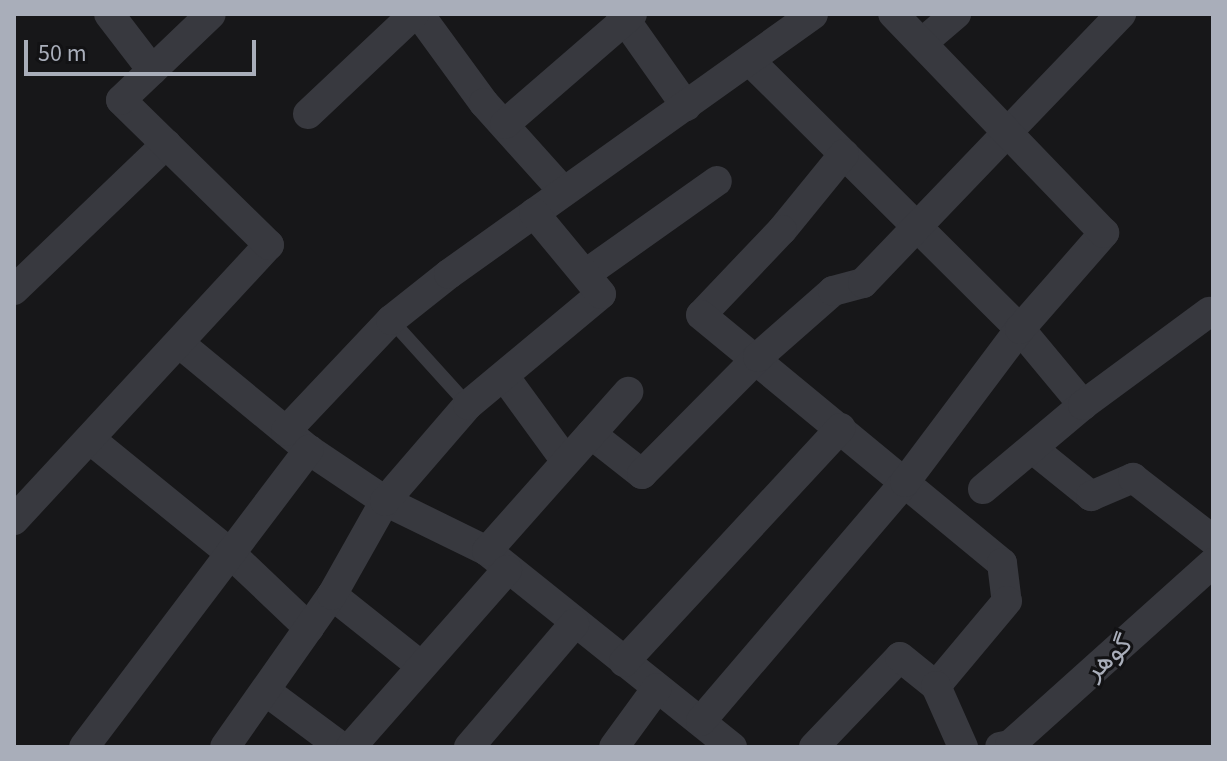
<!DOCTYPE html>
<html>
<head>
<meta charset="utf-8">
<style>
  body { margin:0 }
  #map { position:relative; width:1227px; height:761px; overflow:hidden; background:#171719; font-family:"Source Sans 3","Noto Sans Arabic",sans-serif }
  div>[style] { position:absolute }
  .lane>* { height:14px; margin:-7px; padding:0 7px; transform-origin:7px; border-radius:7px; background:#38393f }
  .street>* { height:30px; margin:-15px; padding:0 15px; transform-origin:15px; border-radius:15px; background:#38393f }
  span { translate:-50% -50%; white-space:nowrap; text-align:center; line-height:1.15; -webkit-text-stroke:6px #121214; paint-order:stroke }
  .street-label { font-size:28px; color:#a9aeba }
  .frame { position:absolute; inset:0; border:16px solid #a9aeba; pointer-events:none }
  .scale { position:absolute; left:24px; top:40px; width:232px; height:36px; box-sizing:border-box; border:4px solid #a9aeba; border-top:0; padding-left:10px; font-size:24px; line-height:28px; white-space:nowrap; color:#a9aeba; -webkit-text-stroke:6px #121214; paint-order:stroke }
</style>
</head>
<body>
<div id="map">
  <div class="lane">
    <div style="left:391px;top:320px;width:115px;rotate:47.8deg"></div>
  </div>
  <div class="street">
    <div style="left:109px;top:14px;width:71px;rotate:52.5deg"></div>
    <div style="left:419px;top:14px;width:110px;rotate:53.9deg"></div>
    <div style="left:484px;top:103px;width:118px;rotate:48.1deg"></div>
    <div style="left:621px;top:14px;width:113px;rotate:54.8deg"></div>
    <div style="left:922px;top:43px;width:45px;rotate:-40.5deg"></div>
    <div style="left:751px;top:62px;width:379px;rotate:44.8deg"></div>
    <div style="left:1020px;top:329px;width:99px;rotate:50.3deg"></div>
    <div style="left:308px;top:114px;width:146px;rotate:-43.3deg"></div>
    <div style="left:505px;top:124px;width:168px;rotate:-40.9deg"></div>
    <div style="left:844px;top:154px;width:98px;rotate:129.2deg"></div>
    <div style="left:782px;top:230px;width:117px;rotate:133.6deg"></div>
    <div style="left:701px;top:315px;width:390px;rotate:39.5deg"></div>
    <div style="left:1002px;top:563px;width:38px;rotate:83deg"></div>
    <div style="left:1007px;top:601px;width:111px;rotate:129.9deg"></div>
    <div style="left:587px;top:273px;width:159px;rotate:-35.3deg"></div>
    <div style="left:14px;top:290px;width:211px;rotate:-43.8deg"></div>
    <div style="left:179px;top:343px;width:168px;rotate:39.5deg"></div>
    <div style="left:309px;top:450px;width:92px;rotate:33.9deg"></div>
    <div style="left:385px;top:501px;width:114px;rotate:26.1deg"></div>
    <div style="left:487px;top:551px;width:314px;rotate:38.7deg"></div>
    <div style="left:504px;top:376px;width:105px;rotate:53.9deg"></div>
    <div style="left:286px;top:431px;width:153px;rotate:-46.6deg"></div>
    <div style="left:391px;top:320px;width:74px;rotate:-38.4deg"></div>
    <div style="left:449px;top:274px;width:447px;rotate:-35.5deg"></div>
    <div style="left:591px;top:434px;width:65px;rotate:38.1deg"></div>
    <div style="left:642px;top:474px;width:165px;rotate:-45.2deg"></div>
    <div style="left:758px;top:357px;width:100px;rotate:-41.3deg"></div>
    <div style="left:833px;top:291px;width:31px;rotate:-15deg"></div>
    <div style="left:863px;top:283px;width:373px;rotate:-46.2deg"></div>
    <div style="left:91px;top:440px;width:179px;rotate:39.1deg"></div>
    <div style="left:230px;top:553px;width:109px;rotate:43.5deg"></div>
    <div style="left:1033px;top:449px;width:75px;rotate:39deg"></div>
    <div style="left:1091px;top:496px;width:46px;rotate:-23.2deg"></div>
    <div style="left:1133px;top:478px;width:101px;rotate:37.8deg"></div>
    <div style="left:983px;top:489px;width:131px;rotate:-40deg"></div>
    <div style="left:1083px;top:405px;width:157px;rotate:-36.4deg"></div>
    <div style="left:14px;top:520px;width:375px;rotate:-47.2deg"></div>
    <div style="left:269px;top:245px;width:207px;rotate:-135.6deg"></div>
    <div style="left:121px;top:100px;width:124px;rotate:-43.7deg"></div>
    <div style="left:487px;top:551px;width:213px;rotate:-48.4deg"></div>
    <div style="left:332px;top:595px;width:112px;rotate:38.5deg"></div>
    <div style="left:624px;top:662px;width:319px;rotate:-47.2deg"></div>
    <div style="left:267px;top:692px;width:92px;rotate:36.6deg"></div>
    <div style="left:701px;top:721px;width:314px;rotate:-49.5deg"></div>
    <div style="left:905px;top:482px;width:191px;rotate:-53.1deg"></div>
    <div style="left:1020px;top:329px;width:128px;rotate:-48.8deg"></div>
    <div style="left:1104px;top:233px;width:304px;rotate:-133.9deg"></div>
    <div style="left:84px;top:747px;width:373px;rotate:-52.9deg"></div>
    <div style="left:225px;top:747px;width:186px;rotate:-54.9deg"></div>
    <div style="left:332px;top:595px;width:108px;rotate:-60.6deg"></div>
    <div style="left:385px;top:501px;width:127px;rotate:-49.2deg"></div>
    <div style="left:468px;top:405px;width:173px;rotate:-39.8deg"></div>
    <div style="left:601px;top:294px;width:105px;rotate:-129.6deg"></div>
    <div style="left:351px;top:747px;width:236px;rotate:-48.6deg"></div>
    <div style="left:469px;top:747px;width:162px;rotate:-49.5deg"></div>
    <div style="left:614px;top:747px;width:73px;rotate:-53.9deg"></div>
    <div style="left:814px;top:747px;width:124px;rotate:-46.3deg"></div>
    <div style="left:900px;top:657px;width:46px;rotate:38.9deg"></div>
    <div style="left:936px;top:686px;width:67px;rotate:66.1deg"></div>
    <div style="left:1000px;top:747px;width:10px;rotate:-11deg"></div>
    <div style="left:1010px;top:745px;width:273px;rotate:-41.9deg"></div>
  </div>
  <div class="street-label">
    <span style="left:1108px;top:657px;rotate:-42deg">گوهر</span>
  </div>
  <div class="frame"></div>
  <div class="scale">50 m</div>
</div>
</body>
</html>
